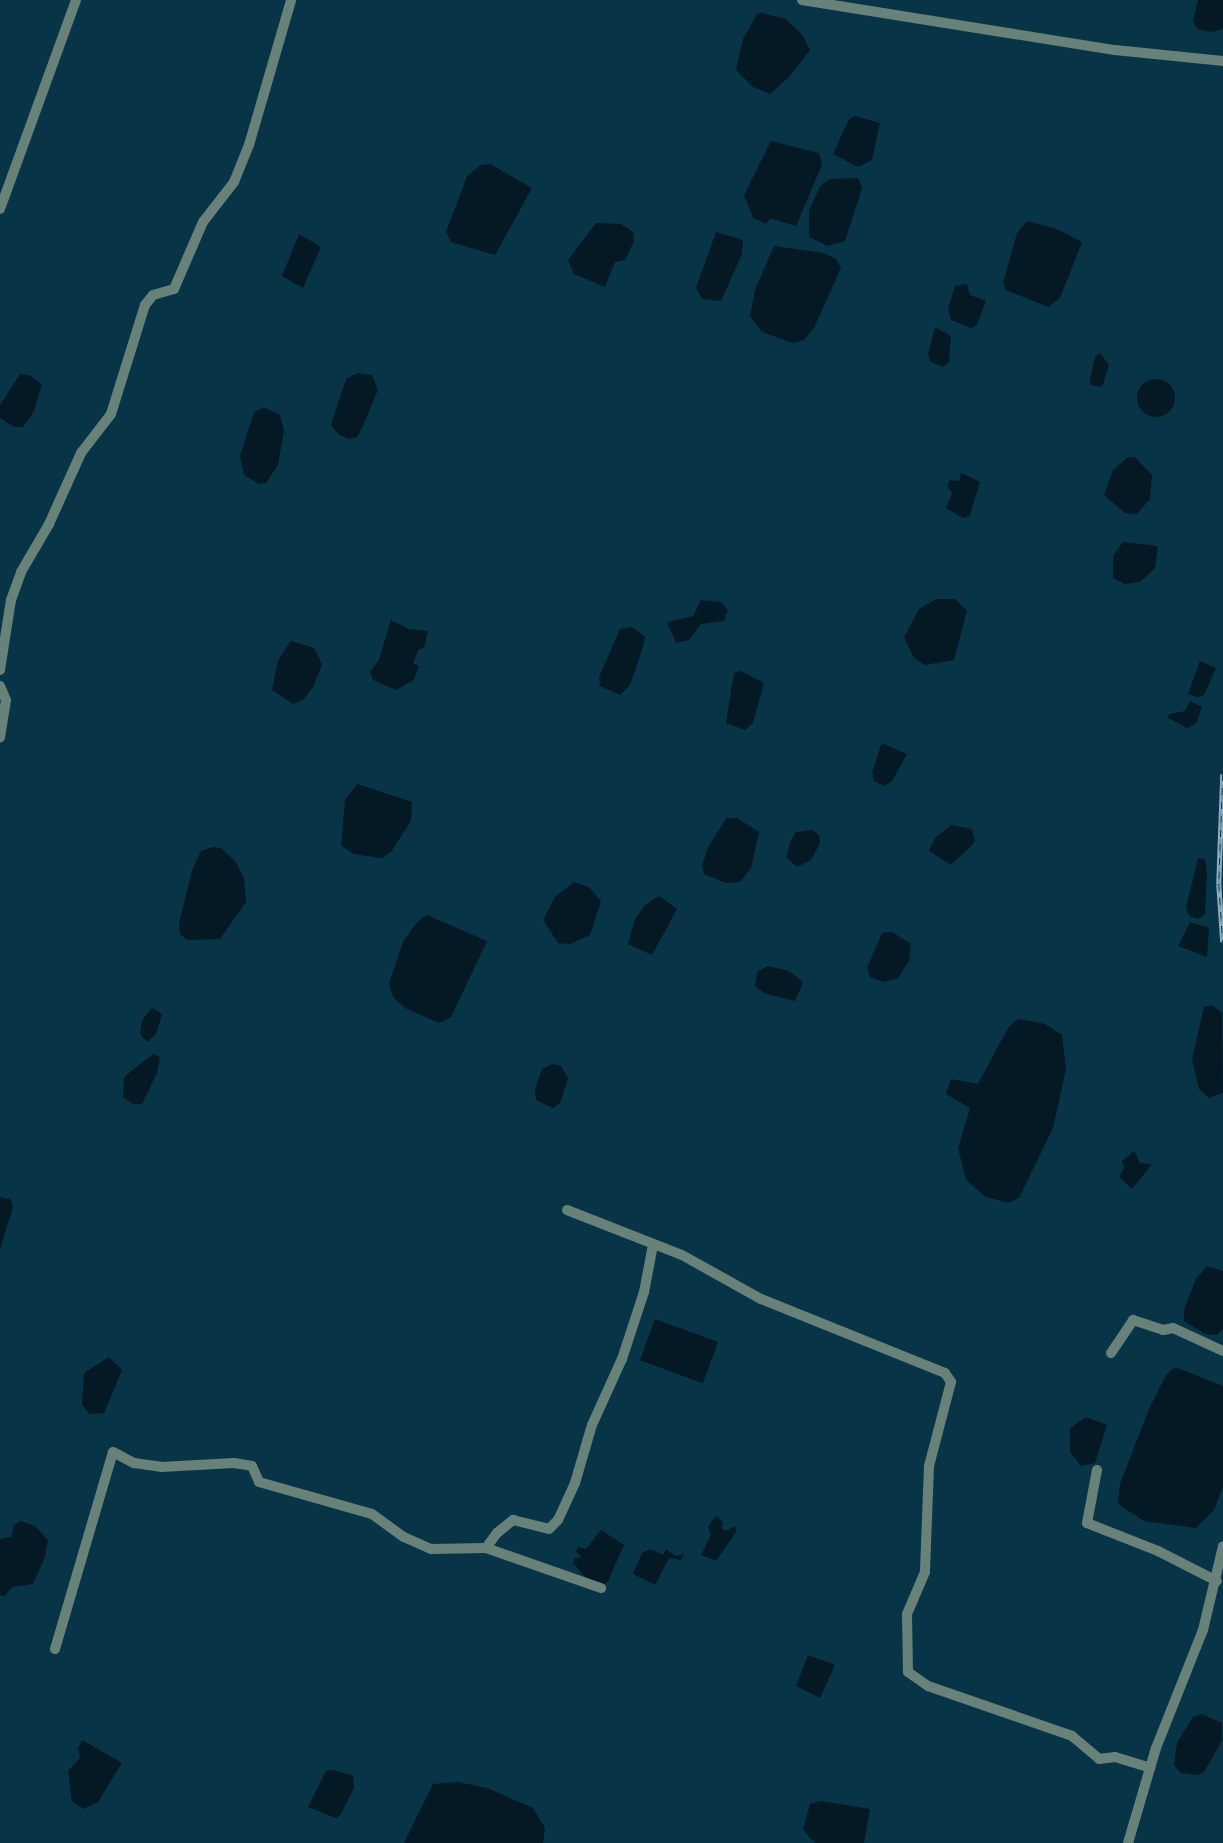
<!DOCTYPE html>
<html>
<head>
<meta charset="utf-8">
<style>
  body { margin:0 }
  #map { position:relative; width:1223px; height:1843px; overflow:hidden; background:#083448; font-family:Poppins,sans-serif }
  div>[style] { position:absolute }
  .water>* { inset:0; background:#051924; transform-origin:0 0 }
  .round { border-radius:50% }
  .minor>* { height:10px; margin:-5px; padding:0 5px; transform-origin:5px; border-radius:5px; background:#68827a }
  .rail>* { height:4.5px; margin-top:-2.25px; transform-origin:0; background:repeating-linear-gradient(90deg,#00293d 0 7px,#8fafc0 0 14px); box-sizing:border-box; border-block:2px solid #8fafc0 }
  span { translate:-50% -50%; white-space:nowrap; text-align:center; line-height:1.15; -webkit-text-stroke:6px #00293d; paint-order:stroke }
</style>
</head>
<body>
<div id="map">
  <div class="water">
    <div style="clip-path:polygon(1198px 0,1223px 0,1223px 29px,1211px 32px,1197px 29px,1193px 21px)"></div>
    <div style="clip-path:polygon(762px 13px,786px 19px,803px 36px,810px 50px,789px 77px,770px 94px,753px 87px,736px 70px,743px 39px,757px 14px)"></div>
    <div style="clip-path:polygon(855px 116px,880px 123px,872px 160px,858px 167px,833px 154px,849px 119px)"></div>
    <div style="clip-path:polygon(771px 141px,819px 153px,822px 165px,796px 226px,770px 218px,766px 224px,753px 218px,744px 195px)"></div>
    <div style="clip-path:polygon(490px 164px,532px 188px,495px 255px,451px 242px,446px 232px,467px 176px,481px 165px)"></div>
    <div style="clip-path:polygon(858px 178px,862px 188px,845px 241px,828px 246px,809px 237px,809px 211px,820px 186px,830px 179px)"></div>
    <div style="clip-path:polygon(1027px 221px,1057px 229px,1082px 242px,1060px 298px,1048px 307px,1006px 290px,1003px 283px,1017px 233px)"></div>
    <div style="clip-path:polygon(596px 223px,621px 224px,633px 232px,634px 241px,625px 260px,615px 262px,605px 287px,574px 274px,568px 260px)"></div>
    <div style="clip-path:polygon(716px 232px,743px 240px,742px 254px,721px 301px,702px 299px,696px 288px)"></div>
    <div style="clip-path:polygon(299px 234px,321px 247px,303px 288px,282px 276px)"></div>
    <div style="clip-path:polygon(774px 246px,824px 253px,836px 259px,841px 268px,814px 328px,804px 340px,793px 343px,762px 332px,750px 316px,755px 290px)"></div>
    <div style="clip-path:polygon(967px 284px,970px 295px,986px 301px,977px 325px,971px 328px,951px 320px,948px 309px,955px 286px)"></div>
    <div style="clip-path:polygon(935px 327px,951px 336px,949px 362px,943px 367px,931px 362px,928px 354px)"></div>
    <div style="clip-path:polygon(1100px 353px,1109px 365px,1102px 387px,1090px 385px,1090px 379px,1095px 357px)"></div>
    <div style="clip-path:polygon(358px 373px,372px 375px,378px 390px,361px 430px,357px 437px,349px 439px,339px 435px,331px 425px,346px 379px)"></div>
    <div style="clip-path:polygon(20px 374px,29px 375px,42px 384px,34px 411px,23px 427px,14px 427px,0 418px,0 405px)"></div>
    <div class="round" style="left:1137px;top:379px;width:38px;height:38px"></div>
    <div style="clip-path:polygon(264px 407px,280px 415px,284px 430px,278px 465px,266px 483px,259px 484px,244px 475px,240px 456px,254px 412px)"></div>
    <div style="clip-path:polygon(1135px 457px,1152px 475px,1150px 499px,1137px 514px,1125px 513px,1104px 495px,1113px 470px,1127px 458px)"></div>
    <div style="clip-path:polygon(961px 473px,980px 482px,970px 515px,963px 518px,946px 508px,952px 493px,947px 486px,950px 480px,959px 481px)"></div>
    <div style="clip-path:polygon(1123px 542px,1158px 546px,1155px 568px,1140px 582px,1125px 584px,1113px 578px,1113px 556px)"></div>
    <div style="clip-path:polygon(937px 599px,955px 599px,967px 611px,954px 660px,925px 665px,914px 658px,904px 637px,919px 609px)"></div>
    <div style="clip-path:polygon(701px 600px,720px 602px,728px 610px,724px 621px,701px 624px,689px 640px,676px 643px,667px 622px,693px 616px)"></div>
    <div style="clip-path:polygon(391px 620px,409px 629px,428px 631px,424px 648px,419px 649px,413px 663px,419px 666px,414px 680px,396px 690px,373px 680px,370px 672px,379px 660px)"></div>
    <div style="clip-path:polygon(632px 627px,645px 637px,643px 647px,630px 685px,620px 695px,600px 686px,599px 677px,620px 629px)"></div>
    <div style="clip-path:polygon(291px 641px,314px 648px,322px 664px,313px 687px,303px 700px,293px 704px,272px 690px,278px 660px)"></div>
    <div style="clip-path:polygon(1200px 661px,1216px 668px,1204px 695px,1198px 697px,1188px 694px)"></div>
    <div style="clip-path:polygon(741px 671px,764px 683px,753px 723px,745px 730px,726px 723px,734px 673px)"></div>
    <div style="clip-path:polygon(1190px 701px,1202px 707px,1196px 724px,1187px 728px,1168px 718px,1169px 714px,1185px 711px)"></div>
    <div style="clip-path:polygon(882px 743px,907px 754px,892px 781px,884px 786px,874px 781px,872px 772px)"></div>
    <div style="clip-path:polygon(357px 784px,412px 802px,411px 821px,391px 852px,382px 858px,353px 854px,341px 845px,345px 800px)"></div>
    <div style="clip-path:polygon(726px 818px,737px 818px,759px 832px,751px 868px,740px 882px,726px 883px,704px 874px,702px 865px,708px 848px)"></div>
    <div style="clip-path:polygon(951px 825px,972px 829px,975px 842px,951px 865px,929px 851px,935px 838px)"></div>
    <div style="clip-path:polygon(812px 830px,819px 835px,820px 843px,811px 860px,797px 867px,786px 857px,791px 840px,796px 832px)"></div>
    <div style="clip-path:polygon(213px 847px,221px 848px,236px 862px,244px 878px,246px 902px,220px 939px,187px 940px,180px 934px,179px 924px,192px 870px,201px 851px)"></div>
    <div style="clip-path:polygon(1198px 858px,1205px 859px,1207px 874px,1205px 914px,1198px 919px,1189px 916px,1186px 907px)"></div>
    <div style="clip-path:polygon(574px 882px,589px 887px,601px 901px,590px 935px,570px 944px,558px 943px,543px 920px,555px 897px)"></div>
    <div style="clip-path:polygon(659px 896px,677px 909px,652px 955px,628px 944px,635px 919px,645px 905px)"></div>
    <div style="clip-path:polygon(427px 915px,487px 941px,451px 1017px,439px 1023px,405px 1008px,393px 997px,389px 983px,403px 942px,417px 922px)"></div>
    <div style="clip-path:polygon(1190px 922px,1209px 928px,1207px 957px,1178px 946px)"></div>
    <div style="clip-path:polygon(892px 932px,911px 944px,909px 961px,898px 978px,884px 982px,870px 977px,867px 968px,882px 933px)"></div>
    <div style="clip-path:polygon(768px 966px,789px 971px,803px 982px,795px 1001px,764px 993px,755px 986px,757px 972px)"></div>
    <div style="clip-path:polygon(1212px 1005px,1222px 1013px,1223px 1093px,1209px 1098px,1199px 1089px,1192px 1059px,1204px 1007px)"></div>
    <div style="clip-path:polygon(152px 1008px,162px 1014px,156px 1034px,147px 1042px,140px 1034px,142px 1020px)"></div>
    <div style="clip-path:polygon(1018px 1019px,1045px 1024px,1062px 1035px,1066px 1069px,1053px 1128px,1019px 1198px,1009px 1203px,986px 1197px,966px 1180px,958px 1148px,970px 1108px,946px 1094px,951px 1079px,978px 1084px,1008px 1028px)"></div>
    <div style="clip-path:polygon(153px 1054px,160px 1057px,157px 1073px,142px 1104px,133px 1104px,123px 1097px,124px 1077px)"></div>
    <div style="clip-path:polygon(552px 1064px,561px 1066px,568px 1078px,560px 1103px,553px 1108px,536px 1100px,535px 1088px,542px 1069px)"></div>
    <div style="clip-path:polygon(1134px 1151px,1140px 1163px,1152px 1164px,1132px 1189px,1119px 1177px,1124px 1168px,1122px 1161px)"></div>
    <div style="clip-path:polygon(0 1197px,10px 1199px,13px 1207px,0 1249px)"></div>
    <div style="clip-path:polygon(1207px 1266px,1223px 1271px,1223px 1329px,1217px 1335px,1205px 1334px,1184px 1321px,1184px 1309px,1196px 1279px)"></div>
    <div style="left:655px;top:1319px;width:67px;height:44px;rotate:20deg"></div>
    <div style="clip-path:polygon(109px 1357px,122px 1370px,104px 1413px,89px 1414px,82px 1404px,84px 1373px)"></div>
    <div style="clip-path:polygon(1175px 1367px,1223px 1386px,1223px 1487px,1214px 1510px,1196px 1528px,1144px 1521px,1118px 1504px,1120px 1484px,1149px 1409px,1166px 1375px)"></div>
    <div style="clip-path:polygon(1086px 1417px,1107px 1425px,1095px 1463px,1081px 1466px,1070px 1452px,1070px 1428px)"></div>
    <div style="clip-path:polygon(716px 1516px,723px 1522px,722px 1529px,726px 1531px,735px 1526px,736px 1532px,716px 1561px,701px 1555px,711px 1535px,708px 1527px)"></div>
    <div style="clip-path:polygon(21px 1521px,35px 1526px,48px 1540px,45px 1557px,33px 1584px,12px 1587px,5px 1596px,0 1595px,0 1539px,11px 1537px,14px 1525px)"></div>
    <div style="clip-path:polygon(601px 1530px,624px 1545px,608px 1581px,603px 1585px,586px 1578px,573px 1563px,574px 1559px,582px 1557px,576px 1552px,578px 1547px,586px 1549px)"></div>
    <div style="clip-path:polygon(650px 1549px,663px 1555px,666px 1549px,676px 1556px,684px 1554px,681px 1560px,669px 1558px,655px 1585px,633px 1574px,642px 1553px)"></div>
    <div style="clip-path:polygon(808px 1655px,835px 1665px,820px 1698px,796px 1686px)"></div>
    <div style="clip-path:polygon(1202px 1714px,1222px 1723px,1222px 1740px,1204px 1772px,1197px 1775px,1181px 1773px,1174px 1765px,1177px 1743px,1193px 1717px)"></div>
    <div style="clip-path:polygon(82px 1740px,122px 1763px,98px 1802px,84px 1809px,72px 1802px,68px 1771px,80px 1758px,78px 1748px)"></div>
    <div style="clip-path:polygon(334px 1770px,353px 1776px,354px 1788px,341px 1814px,336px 1818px,308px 1807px,326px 1771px)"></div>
    <div style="clip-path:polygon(458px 1782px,487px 1788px,533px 1808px,545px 1828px,543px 1843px,404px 1843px,433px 1784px)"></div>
    <div style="clip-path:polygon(821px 1801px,870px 1809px,864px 1843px,816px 1843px,809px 1837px,803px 1829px,810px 1804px)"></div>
  </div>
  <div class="minor">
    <div style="left:802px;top:0;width:317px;rotate:9.1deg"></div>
    <div style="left:1115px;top:50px;width:109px;rotate:5.8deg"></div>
    <div style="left:0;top:209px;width:222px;rotate:-70deg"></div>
    <div style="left:0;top:670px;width:71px;rotate:-81.1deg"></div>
    <div style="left:11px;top:600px;width:30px;rotate:-70deg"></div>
    <div style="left:21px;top:572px;width:56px;rotate:-59.7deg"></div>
    <div style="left:49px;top:524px;width:78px;rotate:-65.7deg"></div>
    <div style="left:81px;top:453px;width:49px;rotate:-52.4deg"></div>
    <div style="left:111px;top:414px;width:114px;rotate:-72.7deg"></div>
    <div style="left:145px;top:305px;width:13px;rotate:-51deg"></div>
    <div style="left:153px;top:295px;width:22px;rotate:-16deg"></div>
    <div style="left:174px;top:289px;width:73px;rotate:-66.6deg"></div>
    <div style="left:203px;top:222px;width:51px;rotate:-52.2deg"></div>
    <div style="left:234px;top:182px;width:40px;rotate:-68deg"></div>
    <div style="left:249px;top:145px;width:151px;rotate:-73.8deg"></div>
    <div style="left:0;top:686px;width:15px;rotate:67deg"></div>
    <div style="left:6px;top:700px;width:38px;rotate:99deg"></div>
    <div style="left:567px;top:1210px;width:123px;rotate:21.4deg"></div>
    <div style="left:682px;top:1255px;width:90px;rotate:29.1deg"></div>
    <div style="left:761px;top:1299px;width:198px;rotate:21.9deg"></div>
    <div style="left:945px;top:1373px;width:11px;rotate:56deg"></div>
    <div style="left:951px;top:1382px;width:87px;rotate:104.7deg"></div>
    <div style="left:929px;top:1466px;width:106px;rotate:92.2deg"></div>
    <div style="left:925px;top:1572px;width:46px;rotate:113.2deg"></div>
    <div style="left:907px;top:1614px;width:58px;rotate:89deg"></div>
    <div style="left:908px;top:1672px;width:24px;rotate:35deg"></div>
    <div style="left:928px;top:1686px;width:152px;rotate:19.1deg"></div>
    <div style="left:1072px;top:1736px;width:35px;rotate:40deg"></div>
    <div style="left:1099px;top:1759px;width:16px;rotate:-7deg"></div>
    <div style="left:1115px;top:1757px;width:37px;rotate:17deg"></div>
    <div style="left:1111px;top:1353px;width:40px;rotate:-56deg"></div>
    <div style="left:1133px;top:1320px;width:32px;rotate:18deg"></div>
    <div style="left:1163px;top:1330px;width:10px;rotate:-11deg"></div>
    <div style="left:1173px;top:1328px;width:55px;rotate:24.7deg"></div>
    <div style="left:1097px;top:1470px;width:54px;rotate:100.7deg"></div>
    <div style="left:1087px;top:1523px;width:76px;rotate:21.5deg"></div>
    <div style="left:1158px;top:1551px;width:66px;rotate:27deg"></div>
    <div style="left:486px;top:1548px;width:19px;rotate:-54deg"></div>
    <div style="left:497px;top:1533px;width:21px;rotate:-39deg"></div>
    <div style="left:513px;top:1520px;width:37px;rotate:14deg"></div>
    <div style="left:549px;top:1529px;width:13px;rotate:-45deg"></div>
    <div style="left:558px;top:1520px;width:41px;rotate:-65.3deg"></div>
    <div style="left:575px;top:1483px;width:60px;rotate:-73.7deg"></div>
    <div style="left:592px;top:1425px;width:72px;rotate:-65.6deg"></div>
    <div style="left:622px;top:1359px;width:71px;rotate:-71.8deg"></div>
    <div style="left:644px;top:1292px;width:48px;rotate:-79.2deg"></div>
    <div style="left:55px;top:1649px;width:205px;rotate:-73.6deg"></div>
    <div style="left:113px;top:1452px;width:24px;rotate:28deg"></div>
    <div style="left:134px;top:1463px;width:27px;rotate:8deg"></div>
    <div style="left:161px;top:1467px;width:73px;rotate:-3.1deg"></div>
    <div style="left:234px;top:1463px;width:18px;rotate:9deg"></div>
    <div style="left:252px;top:1466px;width:17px;rotate:66deg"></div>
    <div style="left:259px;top:1482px;width:117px;rotate:15.8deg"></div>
    <div style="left:372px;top:1514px;width:39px;rotate:36deg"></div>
    <div style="left:404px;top:1537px;width:30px;rotate:24deg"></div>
    <div style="left:431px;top:1549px;width:55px;rotate:-1deg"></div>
    <div style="left:486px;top:1548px;width:122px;rotate:19.2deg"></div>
    <div style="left:1128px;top:1843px;width:99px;rotate:-73.6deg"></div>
    <div style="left:1156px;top:1748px;width:127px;rotate:-68.3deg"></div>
    <div style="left:1203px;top:1630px;width:86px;rotate:-76.6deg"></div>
  </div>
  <div class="rail">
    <div style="left:1223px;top:774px;width:110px;rotate:92.1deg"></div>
    <div style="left:1219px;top:884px;width:58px;rotate:86.1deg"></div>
  </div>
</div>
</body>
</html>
